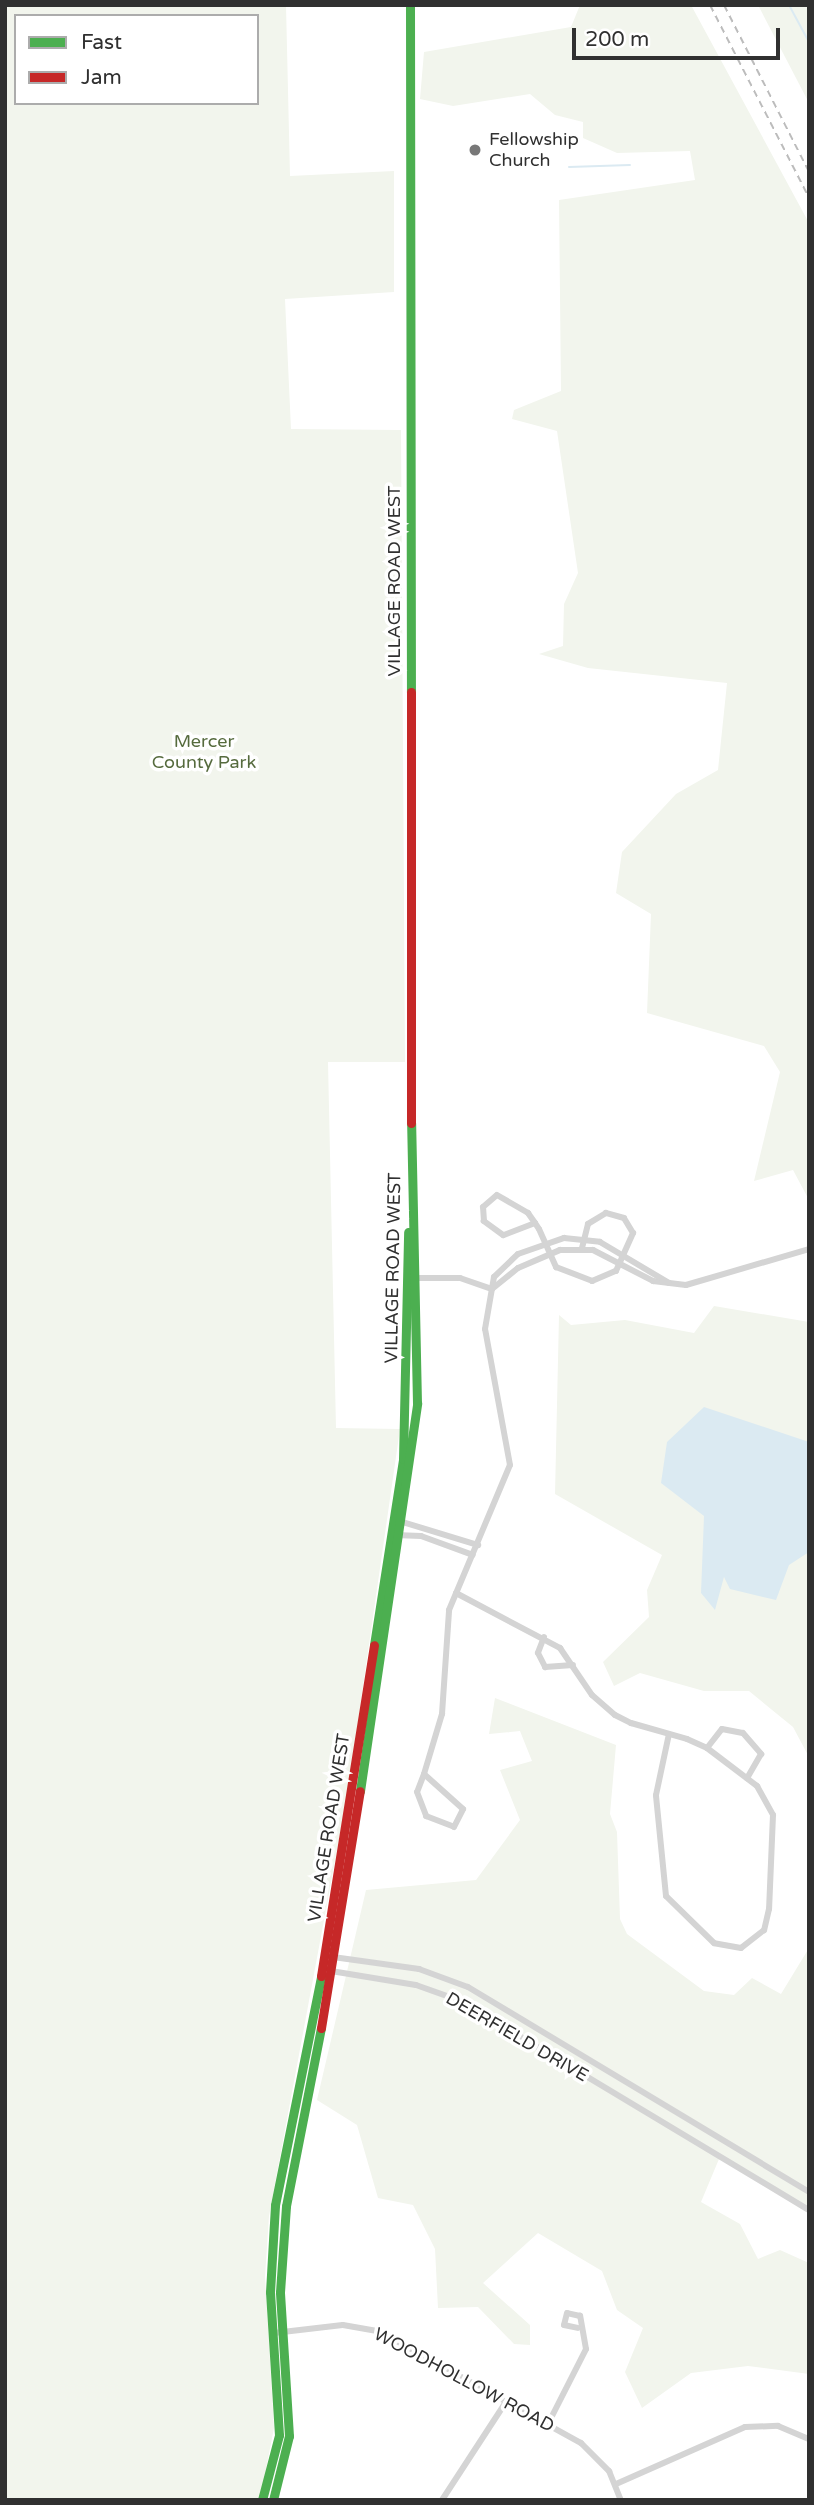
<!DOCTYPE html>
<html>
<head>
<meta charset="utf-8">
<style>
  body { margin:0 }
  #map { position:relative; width:814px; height:2505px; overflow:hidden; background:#fff; font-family:"Varela Round",sans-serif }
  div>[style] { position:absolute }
  .green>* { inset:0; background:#f2f5ed }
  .water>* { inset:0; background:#dbeaf2 }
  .stream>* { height:2px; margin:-1px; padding:0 1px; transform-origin:1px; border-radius:1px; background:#dbeaf2 }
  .street>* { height:6px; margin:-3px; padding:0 3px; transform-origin:3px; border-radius:3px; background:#d4d4d4 }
  .fast>* { height:9px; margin:-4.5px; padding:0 4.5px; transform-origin:4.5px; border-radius:4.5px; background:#4caf50 }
  .jam>* { height:9px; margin:-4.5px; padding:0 4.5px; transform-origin:4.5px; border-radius:4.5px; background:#c62828 }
  .rail>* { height:2px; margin-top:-1px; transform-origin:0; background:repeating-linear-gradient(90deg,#bcbcbc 0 7px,transparent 0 12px) }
  .dots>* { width:19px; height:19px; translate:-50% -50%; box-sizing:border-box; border:4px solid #fff; border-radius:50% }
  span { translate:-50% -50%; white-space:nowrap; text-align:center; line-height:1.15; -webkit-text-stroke:7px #fff; paint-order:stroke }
  .poi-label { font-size:18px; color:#303030 }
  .left { translate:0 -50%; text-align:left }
  .street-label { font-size:18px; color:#303030 }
  .park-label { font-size:18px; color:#566b3e }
  .frame { position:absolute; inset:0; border:7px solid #303030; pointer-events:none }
  .legend { position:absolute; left:14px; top:14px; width:245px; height:91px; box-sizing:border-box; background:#fff; border:2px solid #acacac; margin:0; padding:9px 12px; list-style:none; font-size:21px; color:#303030 }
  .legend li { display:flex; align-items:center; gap:14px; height:35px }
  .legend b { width:35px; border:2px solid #acacac }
  .scale { position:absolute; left:572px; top:28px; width:208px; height:32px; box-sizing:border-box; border:4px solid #303030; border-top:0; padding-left:9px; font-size:21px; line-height:24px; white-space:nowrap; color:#303030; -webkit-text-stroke:5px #fff; paint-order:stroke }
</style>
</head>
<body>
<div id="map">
  <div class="green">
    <div style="clip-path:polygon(evenodd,5px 5px,286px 5px,290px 176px,394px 171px,394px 292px,285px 299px,291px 429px,401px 430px,405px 1062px,328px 1062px,336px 1428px,400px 1429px,348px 1791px,269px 2216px,265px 2277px,274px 2428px,260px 2500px,5px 2500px,5px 5px,16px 16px,257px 16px,257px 103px,16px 103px,16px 16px)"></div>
    <div style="clip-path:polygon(580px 5px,691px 5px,809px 223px,809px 1200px,793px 1170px,754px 1181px,780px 1072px,764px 1046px,647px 1013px,651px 914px,616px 893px,622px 852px,676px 794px,718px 770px,727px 683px,588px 668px,539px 654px,563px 646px,564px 604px,578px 573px,557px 431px,512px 419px,514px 410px,561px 391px,559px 200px,695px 180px,690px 151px,617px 153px,583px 138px,583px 122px,555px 115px,530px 94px,453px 106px,420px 99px,424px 52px,571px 27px)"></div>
    <div style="clip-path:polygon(758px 5px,809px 5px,809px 103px)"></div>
    <div style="clip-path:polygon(714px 1306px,809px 1322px,809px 1757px,793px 1727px,749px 1691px,704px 1691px,640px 1673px,614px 1686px,603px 1662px,649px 1617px,647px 1590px,662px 1555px,555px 1494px,559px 1315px,571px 1325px,625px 1320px,694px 1333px)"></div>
    <div style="clip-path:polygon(495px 1698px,616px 1745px,610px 1814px,617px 1832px,620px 1919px,627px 1934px,704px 1991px,734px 1995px,752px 1978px,781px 1994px,809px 1948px,809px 2210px,719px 2159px,701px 2202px,740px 2224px,758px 2259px,780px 2250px,809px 2263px,809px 2374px,748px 2366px,691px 2373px,642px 2408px,625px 2372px,643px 2328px,617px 2310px,602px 2271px,538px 2233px,483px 2283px,530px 2325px,530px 2345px,514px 2344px,478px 2307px,438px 2308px,435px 2249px,413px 2205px,378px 2198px,357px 2125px,317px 2100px,366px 1890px,476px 1880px,520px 1820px,500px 1770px,532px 1761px,520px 1731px,489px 1734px)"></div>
  </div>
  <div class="water">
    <div style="clip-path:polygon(704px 1407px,809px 1442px,809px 1552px,789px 1565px,776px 1600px,730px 1589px,724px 1577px,715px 1610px,701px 1593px,704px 1516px,661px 1483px,667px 1442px)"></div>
  </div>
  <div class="stream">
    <div style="left:789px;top:5px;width:42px;rotate:61.6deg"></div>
    <div style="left:569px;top:167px;width:61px;rotate:-1.9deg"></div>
  </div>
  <div class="street">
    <div style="left:535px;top:1223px;width:34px;rotate:159deg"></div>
    <div style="left:503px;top:1235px;width:24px;rotate:-144deg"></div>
    <div style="left:484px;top:1221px;width:14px;rotate:-94deg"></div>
    <div style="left:483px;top:1207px;width:18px;rotate:-41deg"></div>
    <div style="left:497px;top:1195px;width:36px;rotate:30deg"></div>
    <div style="left:528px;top:1213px;width:12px;rotate:55deg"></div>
    <div style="left:535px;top:1223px;width:7px;rotate:56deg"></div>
    <div style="left:539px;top:1229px;width:42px;rotate:65.9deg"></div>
    <div style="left:556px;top:1267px;width:39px;rotate:21deg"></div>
    <div style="left:592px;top:1281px;width:26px;rotate:-23deg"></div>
    <div style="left:616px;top:1271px;width:42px;rotate:-65.9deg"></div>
    <div style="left:633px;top:1233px;width:17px;rotate:-121deg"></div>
    <div style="left:624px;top:1218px;width:19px;rotate:-164deg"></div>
    <div style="left:606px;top:1213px;width:21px;rotate:149deg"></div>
    <div style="left:588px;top:1224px;width:25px;rotate:104deg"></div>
    <div style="left:412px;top:1278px;width:48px"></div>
    <div style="left:460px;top:1278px;width:34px;rotate:19deg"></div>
    <div style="left:492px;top:1289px;width:33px;rotate:-39deg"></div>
    <div style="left:518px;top:1268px;width:46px;rotate:-23.2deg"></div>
    <div style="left:560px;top:1250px;width:33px"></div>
    <div style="left:593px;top:1250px;width:68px;rotate:27.3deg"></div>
    <div style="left:653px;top:1281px;width:33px;rotate:7deg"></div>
    <div style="left:686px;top:1285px;width:128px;rotate:-16.3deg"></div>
    <div style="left:396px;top:1520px;width:86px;rotate:17deg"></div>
    <div style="left:395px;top:1535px;width:26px;rotate:2deg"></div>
    <div style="left:421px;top:1536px;width:55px;rotate:20.1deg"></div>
    <div style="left:456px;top:1593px;width:118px;rotate:27.9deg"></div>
    <div style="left:560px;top:1648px;width:57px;rotate:55.8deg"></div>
    <div style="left:592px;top:1695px;width:30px;rotate:41deg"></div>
    <div style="left:615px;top:1715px;width:18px;rotate:27deg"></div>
    <div style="left:631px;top:1723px;width:58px;rotate:15.9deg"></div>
    <div style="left:687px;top:1739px;width:22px;rotate:24deg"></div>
    <div style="left:707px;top:1748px;width:63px;rotate:37.2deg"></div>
    <div style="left:757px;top:1786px;width:33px;rotate:61deg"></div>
    <div style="left:773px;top:1815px;width:94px;rotate:92.4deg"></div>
    <div style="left:769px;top:1909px;width:22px;rotate:103deg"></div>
    <div style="left:764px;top:1930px;width:29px;rotate:142deg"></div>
    <div style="left:741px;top:1948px;width:27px;rotate:-170deg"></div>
    <div style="left:714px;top:1943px;width:67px;rotate:-135.6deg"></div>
    <div style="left:666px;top:1896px;width:101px;rotate:-95.7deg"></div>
    <div style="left:656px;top:1795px;width:62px;rotate:-78deg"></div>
    <div style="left:544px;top:1637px;width:17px;rotate:111deg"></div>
    <div style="left:538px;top:1653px;width:16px;rotate:63deg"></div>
    <div style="left:545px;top:1667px;width:28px;rotate:-4deg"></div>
    <div style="left:707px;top:1748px;width:24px;rotate:-52deg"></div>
    <div style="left:722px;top:1729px;width:21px;rotate:11deg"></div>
    <div style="left:743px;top:1733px;width:28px;rotate:49deg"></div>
    <div style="left:761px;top:1754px;width:28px;rotate:120deg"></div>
    <div style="left:424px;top:1774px;width:19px;rotate:111deg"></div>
    <div style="left:417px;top:1792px;width:26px;rotate:69deg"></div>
    <div style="left:426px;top:1816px;width:30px;rotate:21deg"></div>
    <div style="left:454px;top:1827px;width:20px;rotate:-63deg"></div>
    <div style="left:463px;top:1809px;width:52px;rotate:-138.1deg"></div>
    <div style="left:424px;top:1774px;width:63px;rotate:-73.3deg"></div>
    <div style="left:442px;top:1714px;width:104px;rotate:-86.1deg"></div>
    <div style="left:449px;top:1610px;width:157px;rotate:-67.2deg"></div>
    <div style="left:510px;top:1465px;width:138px;rotate:-100.4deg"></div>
    <div style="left:485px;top:1329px;width:53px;rotate:-80.2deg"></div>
    <div style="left:494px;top:1277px;width:33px;rotate:-44deg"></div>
    <div style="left:518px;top:1254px;width:49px;rotate:-19.2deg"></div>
    <div style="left:564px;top:1238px;width:36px;rotate:6deg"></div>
    <div style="left:600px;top:1242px;width:80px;rotate:30.7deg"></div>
    <div style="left:333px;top:1957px;width:87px;rotate:7.9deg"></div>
    <div style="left:419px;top:1969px;width:52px;rotate:20.2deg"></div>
    <div style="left:468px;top:1987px;width:398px;rotate:31deg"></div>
    <div style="left:331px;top:1971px;width:86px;rotate:9.4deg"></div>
    <div style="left:416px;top:1985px;width:48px;rotate:19.6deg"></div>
    <div style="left:461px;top:2001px;width:406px;rotate:31deg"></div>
    <div style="left:274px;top:2333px;width:69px;rotate:-6.6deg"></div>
    <div style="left:343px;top:2325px;width:36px;rotate:10deg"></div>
    <div style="left:378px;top:2331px;width:232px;rotate:28.9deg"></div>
    <div style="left:581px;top:2443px;width:40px;rotate:45deg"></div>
    <div style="left:609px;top:2471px;width:31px;rotate:68deg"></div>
    <div style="left:548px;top:2424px;width:84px;rotate:-63.1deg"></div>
    <div style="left:586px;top:2349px;width:34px;rotate:-100deg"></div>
    <div style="left:580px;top:2316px;width:13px;rotate:-167deg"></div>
    <div style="left:567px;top:2313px;width:12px;rotate:104deg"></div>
    <div style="left:564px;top:2325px;width:14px;rotate:12deg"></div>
    <div style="left:616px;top:2484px;width:141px;rotate:-23.8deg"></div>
    <div style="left:745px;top:2427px;width:33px;rotate:-2deg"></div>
    <div style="left:778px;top:2426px;width:34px;rotate:23deg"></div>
    <div style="left:442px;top:2500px;width:117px;rotate:-56.9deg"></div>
  </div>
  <div class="fast">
    <div style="left:410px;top:5px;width:687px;rotate:89.92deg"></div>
    <div style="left:374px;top:1645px;width:188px;rotate:-81.1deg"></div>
    <div style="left:403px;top:1459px;width:227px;rotate:-88.7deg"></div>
    <div style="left:360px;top:1791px;width:392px;rotate:-81.6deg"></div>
    <div style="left:417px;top:1403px;width:280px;rotate:-91.2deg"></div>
    <div style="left:262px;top:2500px;width:67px;rotate:-75.3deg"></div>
    <div style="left:279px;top:2435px;width:143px;rotate:-93.6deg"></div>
    <div style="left:270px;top:2292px;width:87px;rotate:-86.7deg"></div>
    <div style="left:275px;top:2205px;width:234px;rotate:-78.6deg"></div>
    <div style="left:273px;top:2500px;width:66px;rotate:-76deg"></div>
    <div style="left:289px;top:2436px;width:144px;rotate:-93.6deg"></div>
    <div style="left:280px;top:2292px;width:86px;rotate:-86deg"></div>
    <div style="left:286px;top:2206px;width:181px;rotate:-78.9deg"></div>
  </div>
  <div class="jam">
    <div style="left:411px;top:692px;width:431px;rotate:90deg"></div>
    <div style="left:321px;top:1976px;width:335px;rotate:-80.9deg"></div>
    <div style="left:321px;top:2028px;width:240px;rotate:-80.7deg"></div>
  </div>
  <div class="rail">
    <div style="left:710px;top:5px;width:217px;rotate:62.8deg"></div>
    <div style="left:724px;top:5px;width:187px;rotate:63deg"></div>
  </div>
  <div class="dots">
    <div style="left:475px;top:150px;background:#787878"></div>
  </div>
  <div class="poi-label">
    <span class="left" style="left:489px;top:150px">Fellowship<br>Church</span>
  </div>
  <div class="street-label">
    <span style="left:394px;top:581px;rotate:-90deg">VILLAGE ROAD WEST</span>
    <span style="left:393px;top:1268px;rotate:-89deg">VILLAGE ROAD WEST</span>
    <span style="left:329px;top:1828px;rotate:-81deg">VILLAGE ROAD WEST</span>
    <span style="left:517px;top:2037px;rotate:30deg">DEERFIELD DRIVE</span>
    <span style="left:464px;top:2380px;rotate:28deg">WOODHOLLOW ROAD</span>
  </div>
  <div class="park-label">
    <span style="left:204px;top:752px">Mercer<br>County Park</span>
  </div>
  <div class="frame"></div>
  <ul class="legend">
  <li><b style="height:9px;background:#4caf50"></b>Fast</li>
  <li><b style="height:9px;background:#c62828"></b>Jam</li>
  </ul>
  <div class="scale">200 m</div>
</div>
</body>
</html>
